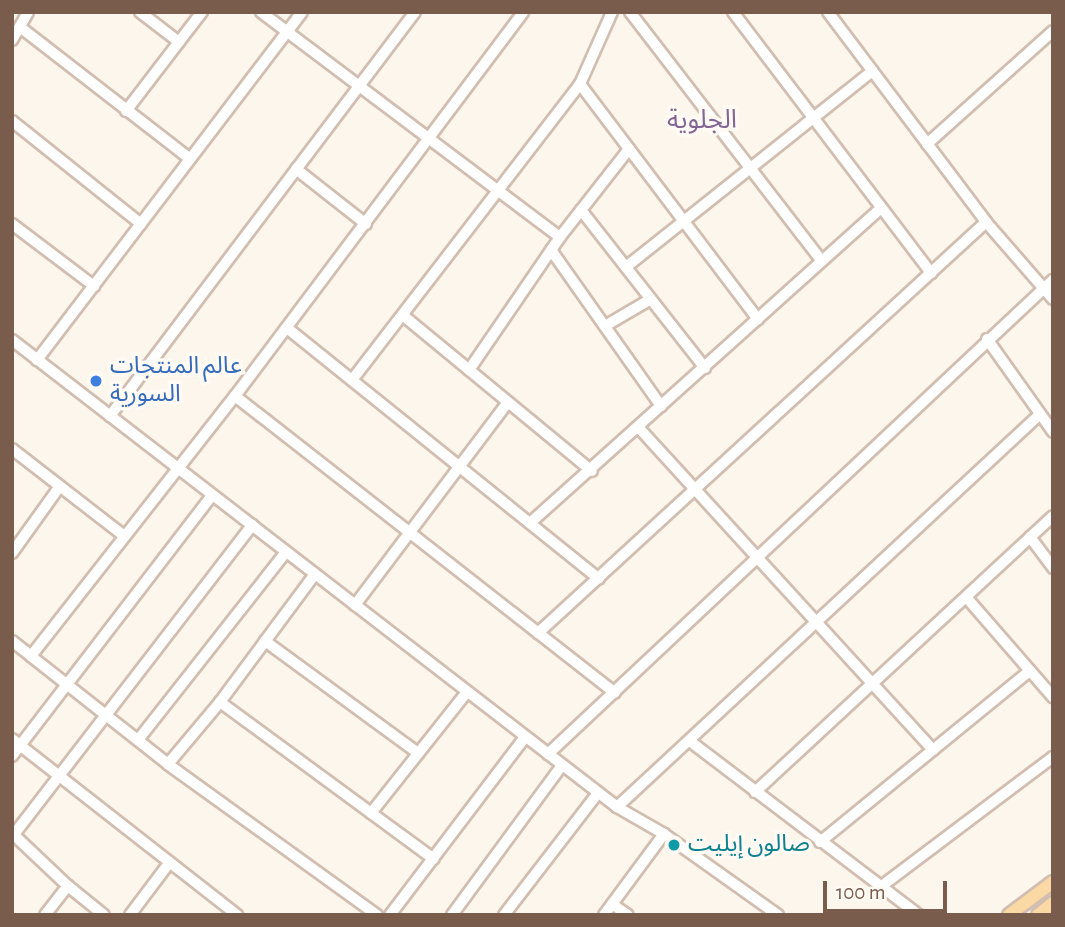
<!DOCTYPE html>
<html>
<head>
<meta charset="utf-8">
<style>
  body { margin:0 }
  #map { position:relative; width:1065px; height:927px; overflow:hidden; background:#fdf6ec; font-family:"Alegreya Sans","Noto Sans Arabic",sans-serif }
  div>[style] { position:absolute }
  .roads { filter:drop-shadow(2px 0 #d1beb0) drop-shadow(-2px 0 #d1beb0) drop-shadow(0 2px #d1beb0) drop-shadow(0 -2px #d1beb0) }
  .minor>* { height:10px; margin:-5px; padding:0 5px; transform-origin:5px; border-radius:5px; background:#fff }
  .major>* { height:12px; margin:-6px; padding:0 6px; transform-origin:6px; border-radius:6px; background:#fbd9a5 }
  .dots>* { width:19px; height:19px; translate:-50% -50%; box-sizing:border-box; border:4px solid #fffaf3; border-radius:50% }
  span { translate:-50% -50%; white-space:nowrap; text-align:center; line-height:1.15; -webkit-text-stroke:7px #fffaf3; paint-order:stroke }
  .shop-label { font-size:24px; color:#366cbe }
  .left { translate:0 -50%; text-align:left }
  .culture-label { font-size:24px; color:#0d838f }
  .neighbourhood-label { font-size:26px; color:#846695 }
  .frame { position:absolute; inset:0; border:14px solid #7a5c4d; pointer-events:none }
  .scale { position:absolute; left:823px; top:881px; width:124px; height:32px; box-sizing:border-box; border:4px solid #7a5c4d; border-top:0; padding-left:9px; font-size:21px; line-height:24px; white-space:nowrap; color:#7a5c4d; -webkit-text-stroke:5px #fffaf3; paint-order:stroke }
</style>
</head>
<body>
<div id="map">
  <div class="roads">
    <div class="minor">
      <div style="left:140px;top:12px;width:49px;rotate:37.6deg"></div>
      <div style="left:261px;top:12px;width:374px;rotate:37deg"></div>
      <div style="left:630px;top:12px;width:314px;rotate:52.4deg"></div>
      <div style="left:733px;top:12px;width:328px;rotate:52.8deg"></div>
      <div style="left:828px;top:12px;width:263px;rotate:53deg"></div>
      <div style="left:986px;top:222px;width:102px;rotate:49deg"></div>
      <div style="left:20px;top:27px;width:215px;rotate:37.8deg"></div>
      <div style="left:12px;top:40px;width:32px;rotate:-60deg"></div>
      <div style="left:580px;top:84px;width:295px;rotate:52.9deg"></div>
      <div style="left:126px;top:111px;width:125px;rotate:-52.5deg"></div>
      <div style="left:12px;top:121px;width:165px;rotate:38.6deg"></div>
      <div style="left:927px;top:144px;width:169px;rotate:-41.9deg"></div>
      <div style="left:296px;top:169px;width:89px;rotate:38.2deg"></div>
      <div style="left:581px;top:210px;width:201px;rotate:51.9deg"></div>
      <div style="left:12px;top:224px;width:103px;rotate:37.1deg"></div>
      <div style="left:551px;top:250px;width:191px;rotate:54.8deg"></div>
      <div style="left:626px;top:267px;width:315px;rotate:-38.5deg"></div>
      <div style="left:405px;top:317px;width:242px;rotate:39.5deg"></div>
      <div style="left:605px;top:326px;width:53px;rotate:-30.4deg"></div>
      <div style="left:287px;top:328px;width:400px;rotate:38.8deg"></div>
      <div style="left:987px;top:339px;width:114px;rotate:54.6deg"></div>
      <div style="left:12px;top:340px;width:764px;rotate:37.66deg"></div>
      <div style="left:617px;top:807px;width:54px;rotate:29.9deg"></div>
      <div style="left:664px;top:834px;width:140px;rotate:35.4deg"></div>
      <div style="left:37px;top:360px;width:437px;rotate:-52.7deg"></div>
      <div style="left:469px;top:370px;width:161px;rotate:-55.6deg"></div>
      <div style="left:560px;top:237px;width:112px;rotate:-51.9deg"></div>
      <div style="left:352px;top:380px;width:374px;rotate:-52.4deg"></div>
      <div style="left:580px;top:84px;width:79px;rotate:-66deg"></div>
      <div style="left:235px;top:396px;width:482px;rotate:38deg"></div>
      <div style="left:110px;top:416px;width:506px;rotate:-52.95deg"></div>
      <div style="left:639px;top:428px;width:436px;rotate:47.6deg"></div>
      <div style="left:12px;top:449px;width:140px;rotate:37.8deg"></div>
      <div style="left:530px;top:523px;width:472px;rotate:-41.9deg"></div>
      <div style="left:1030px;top:537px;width:39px;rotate:53deg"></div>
      <div style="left:12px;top:553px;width:82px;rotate:-54.4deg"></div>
      <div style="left:315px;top:574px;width:159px;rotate:126.6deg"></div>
      <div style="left:220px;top:702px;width:265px;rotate:36.3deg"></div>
      <div style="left:966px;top:597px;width:133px;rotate:49deg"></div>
      <div style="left:355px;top:605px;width:254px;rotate:-53deg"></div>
      <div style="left:538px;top:633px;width:608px;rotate:-42.53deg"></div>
      <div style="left:12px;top:641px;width:24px;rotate:38deg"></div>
      <div style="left:265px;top:641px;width:190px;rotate:36.2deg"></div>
      <div style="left:12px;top:739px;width:286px;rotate:38deg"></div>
      <div style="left:138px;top:740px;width:239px;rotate:-51.8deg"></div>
      <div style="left:691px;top:742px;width:286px;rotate:37.2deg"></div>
      <div style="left:548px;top:754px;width:693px;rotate:-43.19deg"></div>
      <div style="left:12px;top:756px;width:329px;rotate:-52.5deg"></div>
      <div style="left:168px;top:764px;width:81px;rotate:-50deg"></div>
      <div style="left:755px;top:792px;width:406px;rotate:-42.8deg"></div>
      <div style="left:617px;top:807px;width:577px;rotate:-42.89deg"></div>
      <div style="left:371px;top:813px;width:154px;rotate:-51.6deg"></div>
      <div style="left:14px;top:835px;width:74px;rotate:43.4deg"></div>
      <div style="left:12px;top:837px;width:394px;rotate:-52.4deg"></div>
      <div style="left:820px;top:842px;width:271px;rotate:-39.2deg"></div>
      <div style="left:879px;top:888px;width:218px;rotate:-37deg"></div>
      <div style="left:612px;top:904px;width:19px;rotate:35deg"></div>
      <div style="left:45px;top:915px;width:37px;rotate:-52deg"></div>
      <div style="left:68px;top:886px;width:46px;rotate:38.9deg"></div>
      <div style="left:130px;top:915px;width:66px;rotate:-53deg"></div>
      <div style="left:377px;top:915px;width:258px;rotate:-144.2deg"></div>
      <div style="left:168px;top:764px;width:174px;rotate:-141.8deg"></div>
      <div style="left:31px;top:656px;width:330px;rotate:-51.9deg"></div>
      <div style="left:235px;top:396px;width:480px;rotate:-53.1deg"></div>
      <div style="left:390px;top:915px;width:223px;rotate:-52.8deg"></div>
      <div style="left:452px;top:915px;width:186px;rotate:-53.7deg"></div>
      <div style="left:504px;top:915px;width:154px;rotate:-52.4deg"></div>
      <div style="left:604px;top:915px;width:101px;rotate:-53.5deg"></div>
    </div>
    <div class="major">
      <div style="left:1009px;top:915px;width:55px;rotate:-36.9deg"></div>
      <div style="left:1038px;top:915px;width:19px;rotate:-39deg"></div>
    </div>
  </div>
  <div class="dots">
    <div style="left:96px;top:381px;background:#3f7fe0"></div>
    <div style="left:674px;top:845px;background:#0f9aa8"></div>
  </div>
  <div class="shop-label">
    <span class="left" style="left:110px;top:381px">عالم المنتجات<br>السورية</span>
  </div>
  <div class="culture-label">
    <span class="left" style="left:688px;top:845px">صالون إيليت</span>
  </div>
  <div class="neighbourhood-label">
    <span style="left:702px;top:121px">الجلوية</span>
  </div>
  <div class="frame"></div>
  <div class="scale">100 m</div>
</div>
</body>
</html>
